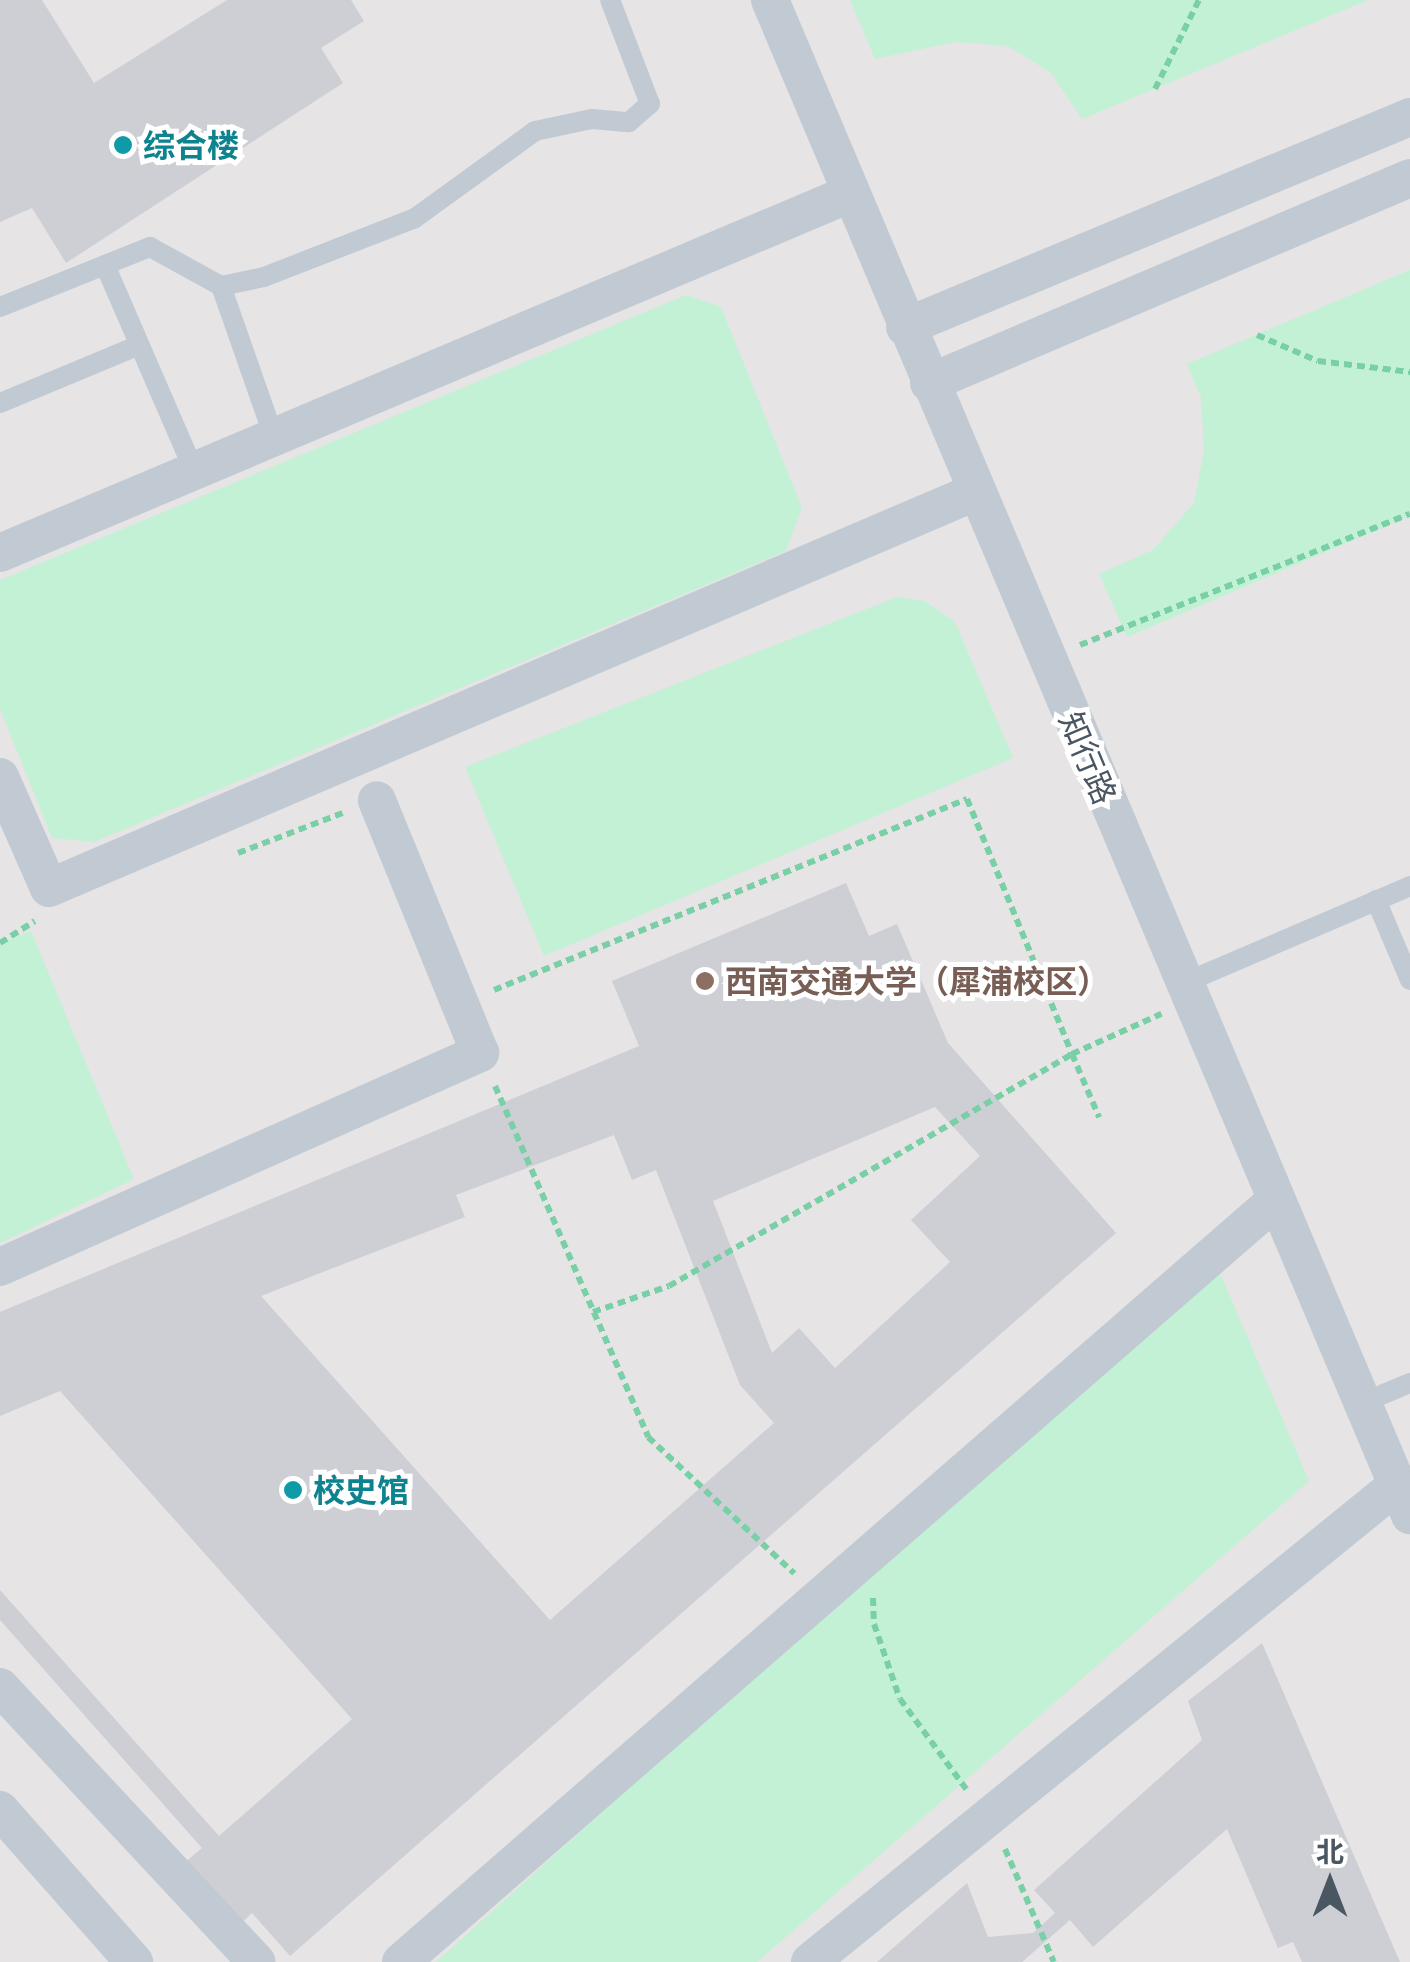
<!DOCTYPE html>
<html>
<head>
<meta charset="utf-8">
<style>
  body { margin:0 }
  #map { position:relative; width:1410px; height:1962px; overflow:hidden; background:#f5f3f3; font-family:"IBM Plex Sans","Noto Sans SC",sans-serif }
  div>[style] { position:absolute }
  .education>* { inset:0; background:#e6e4e5; transform-origin:0 0 }
  .green>* { inset:0; background:#c3f1d5 }
  .building>* { inset:0; background:#cdcfd5 }
  .path>* { height:6px; margin-top:-3px; transform-origin:0; background:repeating-linear-gradient(90deg,#7ad0a6 0 8px,transparent 0 13px) }
  .service>* { height:20px; margin:-10px; padding:0 10px; transform-origin:10px; border-radius:10px; background:#c1cad2 }
  .minor>* { height:38px; margin:-19px; padding:0 19px; transform-origin:19px; border-radius:19px; background:#c1cad2 }
  .dots>* { width:28px; height:28px; translate:-50% -50%; box-sizing:border-box; border:5px solid #fff; border-radius:50% }
  span { translate:-50% -50%; white-space:nowrap; text-align:center; line-height:1.15; -webkit-text-stroke:10px #fff; paint-order:stroke }
  .culture-label { font-size:32px; color:#0d838f; font-weight:700 }
  .left { translate:0 -50%; text-align:left }
  .street-label { font-size:32px; color:#4a5661 }
  .education-label { font-size:32px; color:#785e54; font-weight:700 }
  .north { position:absolute; left:1280px; top:1832px; width:100px; height:100px; -webkit-text-stroke:8px #fff; paint-order:stroke; rotate:0deg; font-size:28px; font-weight:700; line-height:40px; text-align:center; color:#4a5661 }
  .north::after { content:''; display:block; margin:auto; width:35px; height:45px; background:#4a5661; clip-path:polygon(50% 0,100% 100%,50% 72%,0 100%) }
</style>
</head>
<body>
<div id="map">
  <div class="education">
    <div style="left:0;top:0;width:1410px;height:1962px"></div>
  </div>
  <div class="green">
    <div style="clip-path:polygon(850px 0,1368px 0,1082px 119px,1051px 73px,1008px 46px,955px 42px,875px 59px)"></div>
    <div style="clip-path:polygon(1410px 270px,1410px 516px,1127px 637px,1099px 574px,1153px 550px,1194px 503px,1204px 451px,1201px 398px,1187px 364px)"></div>
    <div style="clip-path:polygon(686px 295px,721px 307px,802px 508px,786px 551px,94px 842px,52px 838px,0 709px,0 580px)"></div>
    <div style="clip-path:polygon(897px 597px,925px 601px,955px 622px,1013px 758px,544px 956px,465px 767px)"></div>
    <div style="clip-path:polygon(31px 931px,134px 1179px,0 1243px,0 943px)"></div>
    <div style="clip-path:polygon(1214px 1259px,1309px 1481px,757px 1962px,436px 1962px)"></div>
  </div>
  <div class="building">
    <div style="clip-path:polygon(0 0,42px 0,94px 83px,227px 0,351px 0,364px 21px,321px 48px,343px 83px,66px 263px,32px 208px,0 222px)"></div>
    <div style="clip-path:polygon(evenodd,846px 883px,869px 936px,897px 924px,948px 1043px,1116px 1233px,290px 1956px,252px 1913px,237px 1927px,182px 1865px,202px 1848px,0 1620px,0 1590px,219px 1836px,352px 1719px,60px 1391px,0 1416px,0 1312px,639px 1046px,612px 981px,846px 883px,935px 1107px,980px 1156px,911px 1220px,950px 1262px,835px 1368px,799px 1328px,772px 1353px,713px 1201px,935px 1107px,846px 883px,614px 1135px,632px 1180px,656px 1170px,740px 1385px,774px 1423px,550px 1620px,261px 1296px,465px 1217px,456px 1195px,614px 1135px)"></div>
    <div style="clip-path:polygon(1262px 1643px,1400px 1962px,1302px 1962px,1293px 1942px,1278px 1948px,1227px 1829px,1093px 1947px,1070px 1920px,1022px 1962px,877px 1962px,967px 1883px,988px 1937px,1033px 1933px,1055px 1913px,1034px 1890px,1202px 1740px,1188px 1701px)"></div>
  </div>
  <div class="path">
    <div style="left:1155px;top:89px;width:99px;rotate:-63.7deg"></div>
    <div style="left:1257px;top:335px;width:66px;rotate:23.1deg"></div>
    <div style="left:1318px;top:361px;width:93px;rotate:6.8deg"></div>
    <div style="left:1080px;top:645px;width:355px;rotate:-21.7deg"></div>
    <div style="left:238px;top:853px;width:112px;rotate:-20.9deg"></div>
    <div style="left:0;top:943px;width:41px;rotate:-32.2deg"></div>
    <div style="left:494px;top:990px;width:510px;rotate:-21.99deg"></div>
    <div style="left:967px;top:799px;width:276px;rotate:67.6deg"></div>
    <div style="left:1072px;top:1054px;width:98px;rotate:-24.2deg"></div>
    <div style="left:495px;top:1086px;width:383px;rotate:66.4deg"></div>
    <div style="left:648px;top:1437px;width:200px;rotate:43deg"></div>
    <div style="left:593px;top:1312px;width:80px;rotate:-18.9deg"></div>
    <div style="left:669px;top:1286px;width:465px;rotate:-29.9deg"></div>
    <div style="left:1072px;top:1054px;width:69px;rotate:66.8deg"></div>
    <div style="left:873px;top:1598px;width:26px;rotate:88deg"></div>
    <div style="left:874px;top:1624px;width:79px;rotate:70.9deg"></div>
    <div style="left:900px;top:1699px;width:112px;rotate:53.7deg"></div>
    <div style="left:1005px;top:1849px;width:123px;rotate:66.6deg"></div>
  </div>
  <div class="service">
    <div style="left:105px;top:265px;width:224px;rotate:66.6deg"></div>
    <div style="left:221px;top:286px;width:160px;rotate:70.7deg"></div>
    <div style="left:0;top:307px;width:162px;rotate:-21.8deg"></div>
    <div style="left:150px;top:247px;width:81px;rotate:28.8deg"></div>
    <div style="left:221px;top:286px;width:44px;rotate:-11.8deg"></div>
    <div style="left:264px;top:277px;width:162px;rotate:-21.3deg"></div>
    <div style="left:415px;top:218px;width:148px;rotate:-35.9deg"></div>
    <div style="left:535px;top:131px;width:58px;rotate:-11.9deg"></div>
    <div style="left:592px;top:119px;width:37px;rotate:5deg"></div>
    <div style="left:629px;top:122px;width:28px;rotate:-41deg"></div>
    <div style="left:650px;top:104px;width:111px;rotate:-111deg"></div>
    <div style="left:0;top:403px;width:151px;rotate:-22.6deg"></div>
    <div style="left:1376px;top:900px;width:87px;rotate:67deg"></div>
    <div style="left:1184px;top:983px;width:246px;rotate:-23.2deg"></div>
    <div style="left:1362px;top:1403px;width:52px;rotate:-22.6deg"></div>
  </div>
  <div class="minor">
    <div style="left:770px;top:0;width:1645px;rotate:67.1deg"></div>
    <div style="left:905px;top:327px;width:547px;rotate:-22.58deg"></div>
    <div style="left:929px;top:383px;width:523px;rotate:-23.08deg"></div>
    <div style="left:0;top:553px;width:922px;rotate:-22.92deg"></div>
    <div style="left:0;top:777px;width:121px;rotate:66.2deg"></div>
    <div style="left:49px;top:888px;width:1007px;rotate:-23.15deg"></div>
    <div style="left:0;top:1267px;width:526px;rotate:-24.03deg"></div>
    <div style="left:480px;top:1053px;width:273px;rotate:-112.2deg"></div>
    <div style="left:0;top:1687px;width:376px;rotate:47deg"></div>
    <div style="left:0;top:1810px;width:203px;rotate:48.6deg"></div>
    <div style="left:401px;top:1962px;width:1160px;rotate:-41.05deg"></div>
    <div style="left:810px;top:1962px;width:756px;rotate:-39.1deg"></div>
  </div>
  <div class="dots">
    <div style="left:123px;top:145px;background:#0f9aa8"></div>
    <div style="left:705px;top:981px;background:#8d6e63"></div>
    <div style="left:293px;top:1490px;background:#0f9aa8"></div>
  </div>
  <div class="culture-label">
    <span class="left" style="left:143px;top:145px">综合楼</span>
    <span class="left" style="left:313px;top:1490px">校史馆</span>
  </div>
  <div class="street-label">
    <span style="left:1088px;top:758px;rotate:67deg">知行路</span>
  </div>
  <div class="education-label">
    <span class="left" style="left:725px;top:981px">西南交通大学（犀浦校区）</span>
  </div>
  <div class="north">北</div>
</div>
</body>
</html>
